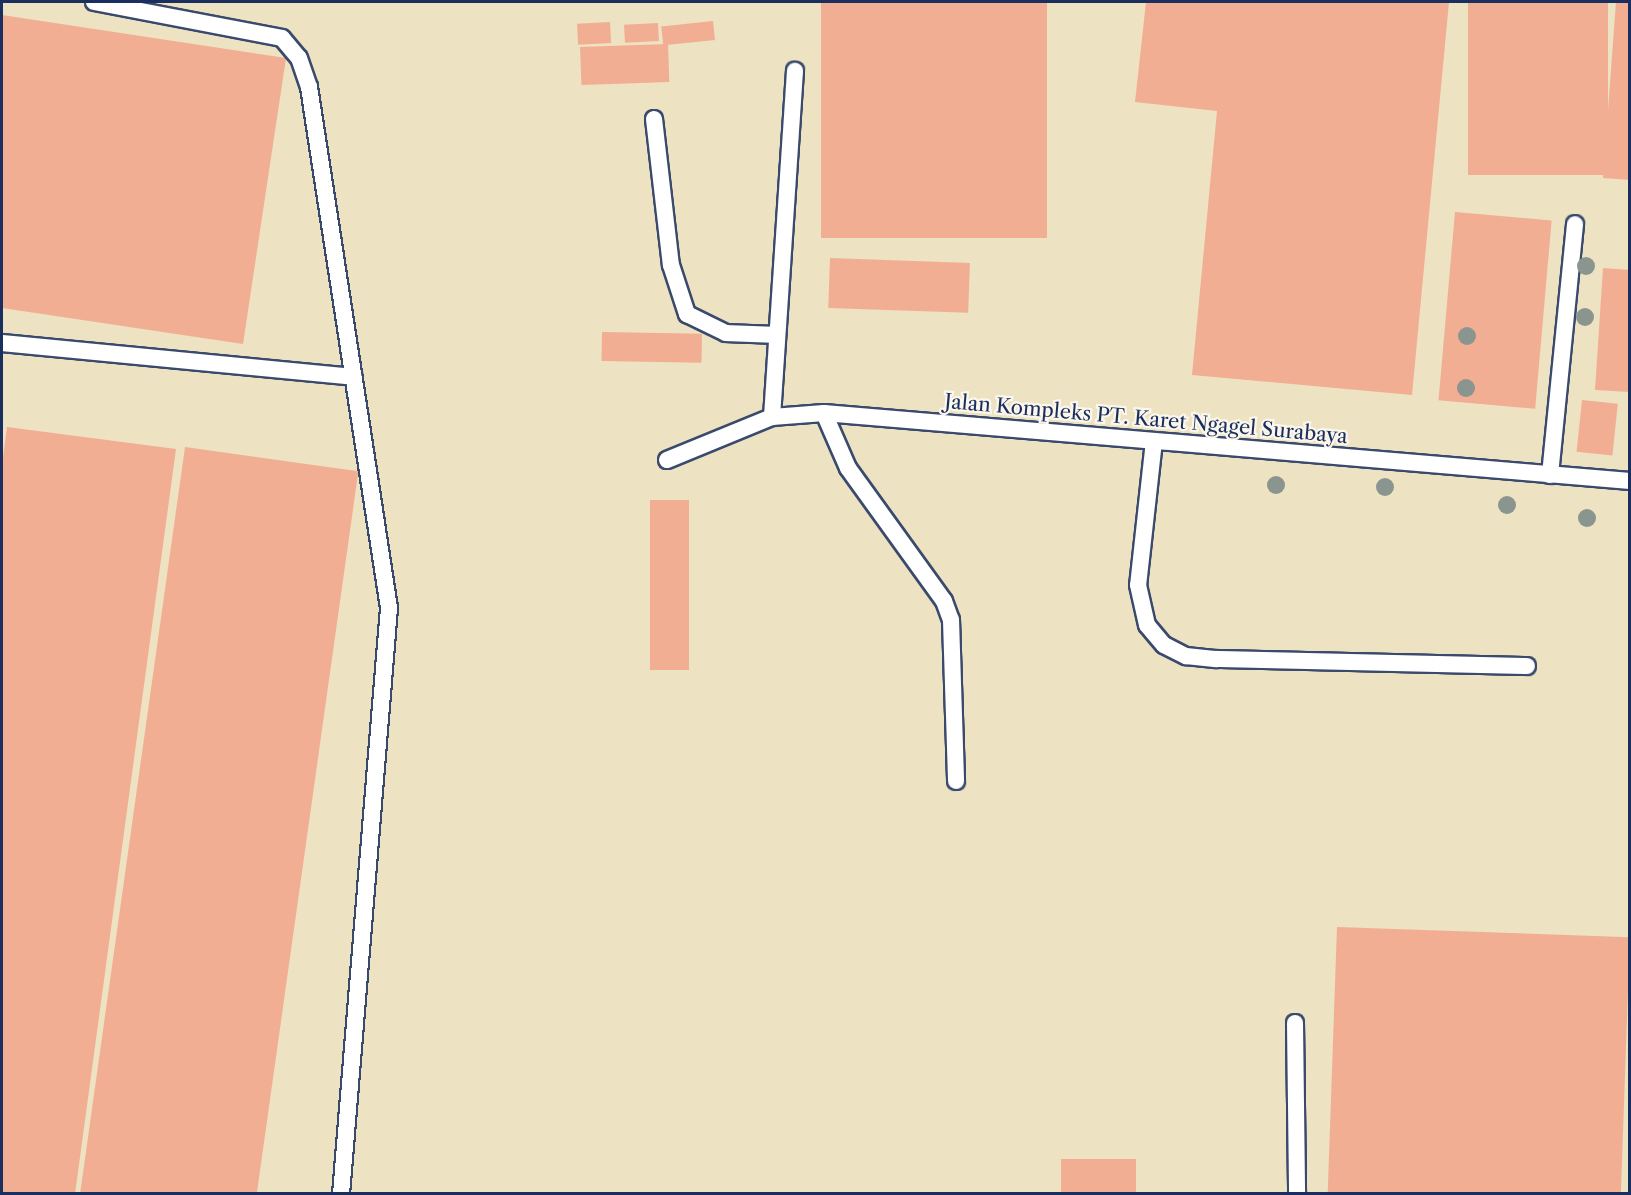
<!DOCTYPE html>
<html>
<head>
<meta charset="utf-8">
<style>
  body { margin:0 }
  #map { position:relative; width:1631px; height:1195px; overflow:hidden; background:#ede2c1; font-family:"Libre Caslon Text",serif }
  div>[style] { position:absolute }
  .building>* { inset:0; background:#f1ae93; transform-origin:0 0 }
  .roads { filter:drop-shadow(2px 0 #3a4a6d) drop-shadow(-2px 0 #3a4a6d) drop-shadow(0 2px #3a4a6d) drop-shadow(0 -2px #3a4a6d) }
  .lane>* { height:16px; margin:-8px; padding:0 8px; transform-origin:8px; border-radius:8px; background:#fff }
  .trees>* { width:18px; height:18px; margin:-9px; border-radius:50%; background:#8b958f }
  span { translate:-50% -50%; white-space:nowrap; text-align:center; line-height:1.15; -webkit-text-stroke:4.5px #fbf7ec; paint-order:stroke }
  .street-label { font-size:20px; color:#1b2f5e }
  .frame { position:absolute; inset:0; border:3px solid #1b2f5e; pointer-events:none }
</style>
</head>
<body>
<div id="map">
  <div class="building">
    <div style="left:821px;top:2px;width:226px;height:236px"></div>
    <div style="clip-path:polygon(1146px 2px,1449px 2px,1412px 395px,1192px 375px,1217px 111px,1135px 102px)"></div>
    <div style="left:1468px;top:2px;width:140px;height:173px"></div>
    <div style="clip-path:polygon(1616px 2px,1630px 2px,1630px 180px,1603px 178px)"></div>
    <div style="clip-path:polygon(2px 15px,286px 58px,243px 344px,2px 308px)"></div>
    <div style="left:713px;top:21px;width:19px;height:52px;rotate:84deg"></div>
    <div style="left:610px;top:22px;width:21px;height:33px;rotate:87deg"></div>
    <div style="left:658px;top:23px;width:18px;height:34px;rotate:87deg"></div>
    <div style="left:668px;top:44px;width:38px;height:88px;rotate:88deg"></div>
    <div style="left:1455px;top:212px;width:97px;height:189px;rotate:5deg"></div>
    <div style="left:830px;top:258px;width:140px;height:50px;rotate:2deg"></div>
    <div style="clip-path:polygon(1603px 268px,1630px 270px,1630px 392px,1595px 390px)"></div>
    <div style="left:602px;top:332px;width:100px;height:29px;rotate:1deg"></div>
    <div style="left:1582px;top:400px;width:36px;height:52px;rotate:6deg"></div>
    <div style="clip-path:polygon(7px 427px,176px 449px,75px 1194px,2px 1194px,2px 465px)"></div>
    <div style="left:185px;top:447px;width:175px;height:754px;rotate:8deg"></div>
    <div style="left:650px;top:500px;width:39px;height:170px"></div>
    <div style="left:1337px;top:927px;width:293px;height:267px;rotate:2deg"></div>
    <div style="left:1061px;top:1159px;width:75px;height:35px"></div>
  </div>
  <div class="roads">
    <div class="lane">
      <div style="left:94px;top:2px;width:191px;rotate:10.8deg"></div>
      <div style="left:282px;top:38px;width:26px;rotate:50deg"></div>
      <div style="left:299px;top:58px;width:31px;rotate:71deg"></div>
      <div style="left:309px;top:87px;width:527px;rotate:81.27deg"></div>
      <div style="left:389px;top:608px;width:588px;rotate:94.68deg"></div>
      <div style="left:654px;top:119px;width:147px;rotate:83.4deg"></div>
      <div style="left:671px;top:265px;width:52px;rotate:71.9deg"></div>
      <div style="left:687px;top:314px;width:43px;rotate:26deg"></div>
      <div style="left:726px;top:333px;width:51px;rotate:2.2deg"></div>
      <div style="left:2px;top:343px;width:353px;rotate:5.5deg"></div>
      <div style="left:824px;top:413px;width:60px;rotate:66.4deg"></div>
      <div style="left:848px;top:468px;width:164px;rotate:54.2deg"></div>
      <div style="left:944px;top:601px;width:20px;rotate:70deg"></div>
      <div style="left:951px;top:620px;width:161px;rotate:88.2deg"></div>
      <div style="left:772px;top:417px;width:347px;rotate:-86.2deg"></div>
      <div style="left:1154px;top:441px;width:145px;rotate:96.3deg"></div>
      <div style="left:1138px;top:585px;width:41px;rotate:77.3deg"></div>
      <div style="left:1147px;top:625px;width:26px;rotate:50deg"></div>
      <div style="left:1164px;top:645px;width:25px;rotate:27deg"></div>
      <div style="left:1186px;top:656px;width:31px;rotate:6deg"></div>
      <div style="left:1217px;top:659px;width:310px;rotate:1.3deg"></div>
      <div style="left:667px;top:460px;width:113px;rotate:-22.3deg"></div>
      <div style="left:772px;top:417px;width:52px;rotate:-4.4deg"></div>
      <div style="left:824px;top:413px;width:809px;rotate:4.82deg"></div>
      <div style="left:1550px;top:475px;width:252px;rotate:-84.3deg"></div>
      <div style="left:1295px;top:1023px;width:171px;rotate:89.3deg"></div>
    </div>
  </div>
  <div class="trees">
    <div style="left:1586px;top:266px"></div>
    <div style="left:1585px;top:317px"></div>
    <div style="left:1467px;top:336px"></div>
    <div style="left:1466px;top:388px"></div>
    <div style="left:1276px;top:485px"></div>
    <div style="left:1385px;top:487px"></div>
    <div style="left:1507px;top:505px"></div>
    <div style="left:1587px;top:518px"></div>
  </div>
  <div class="street-label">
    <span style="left:1146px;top:419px;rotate:5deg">Jalan Kompleks PT. Karet Ngagel Surabaya</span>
  </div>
  <div class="frame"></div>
</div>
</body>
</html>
